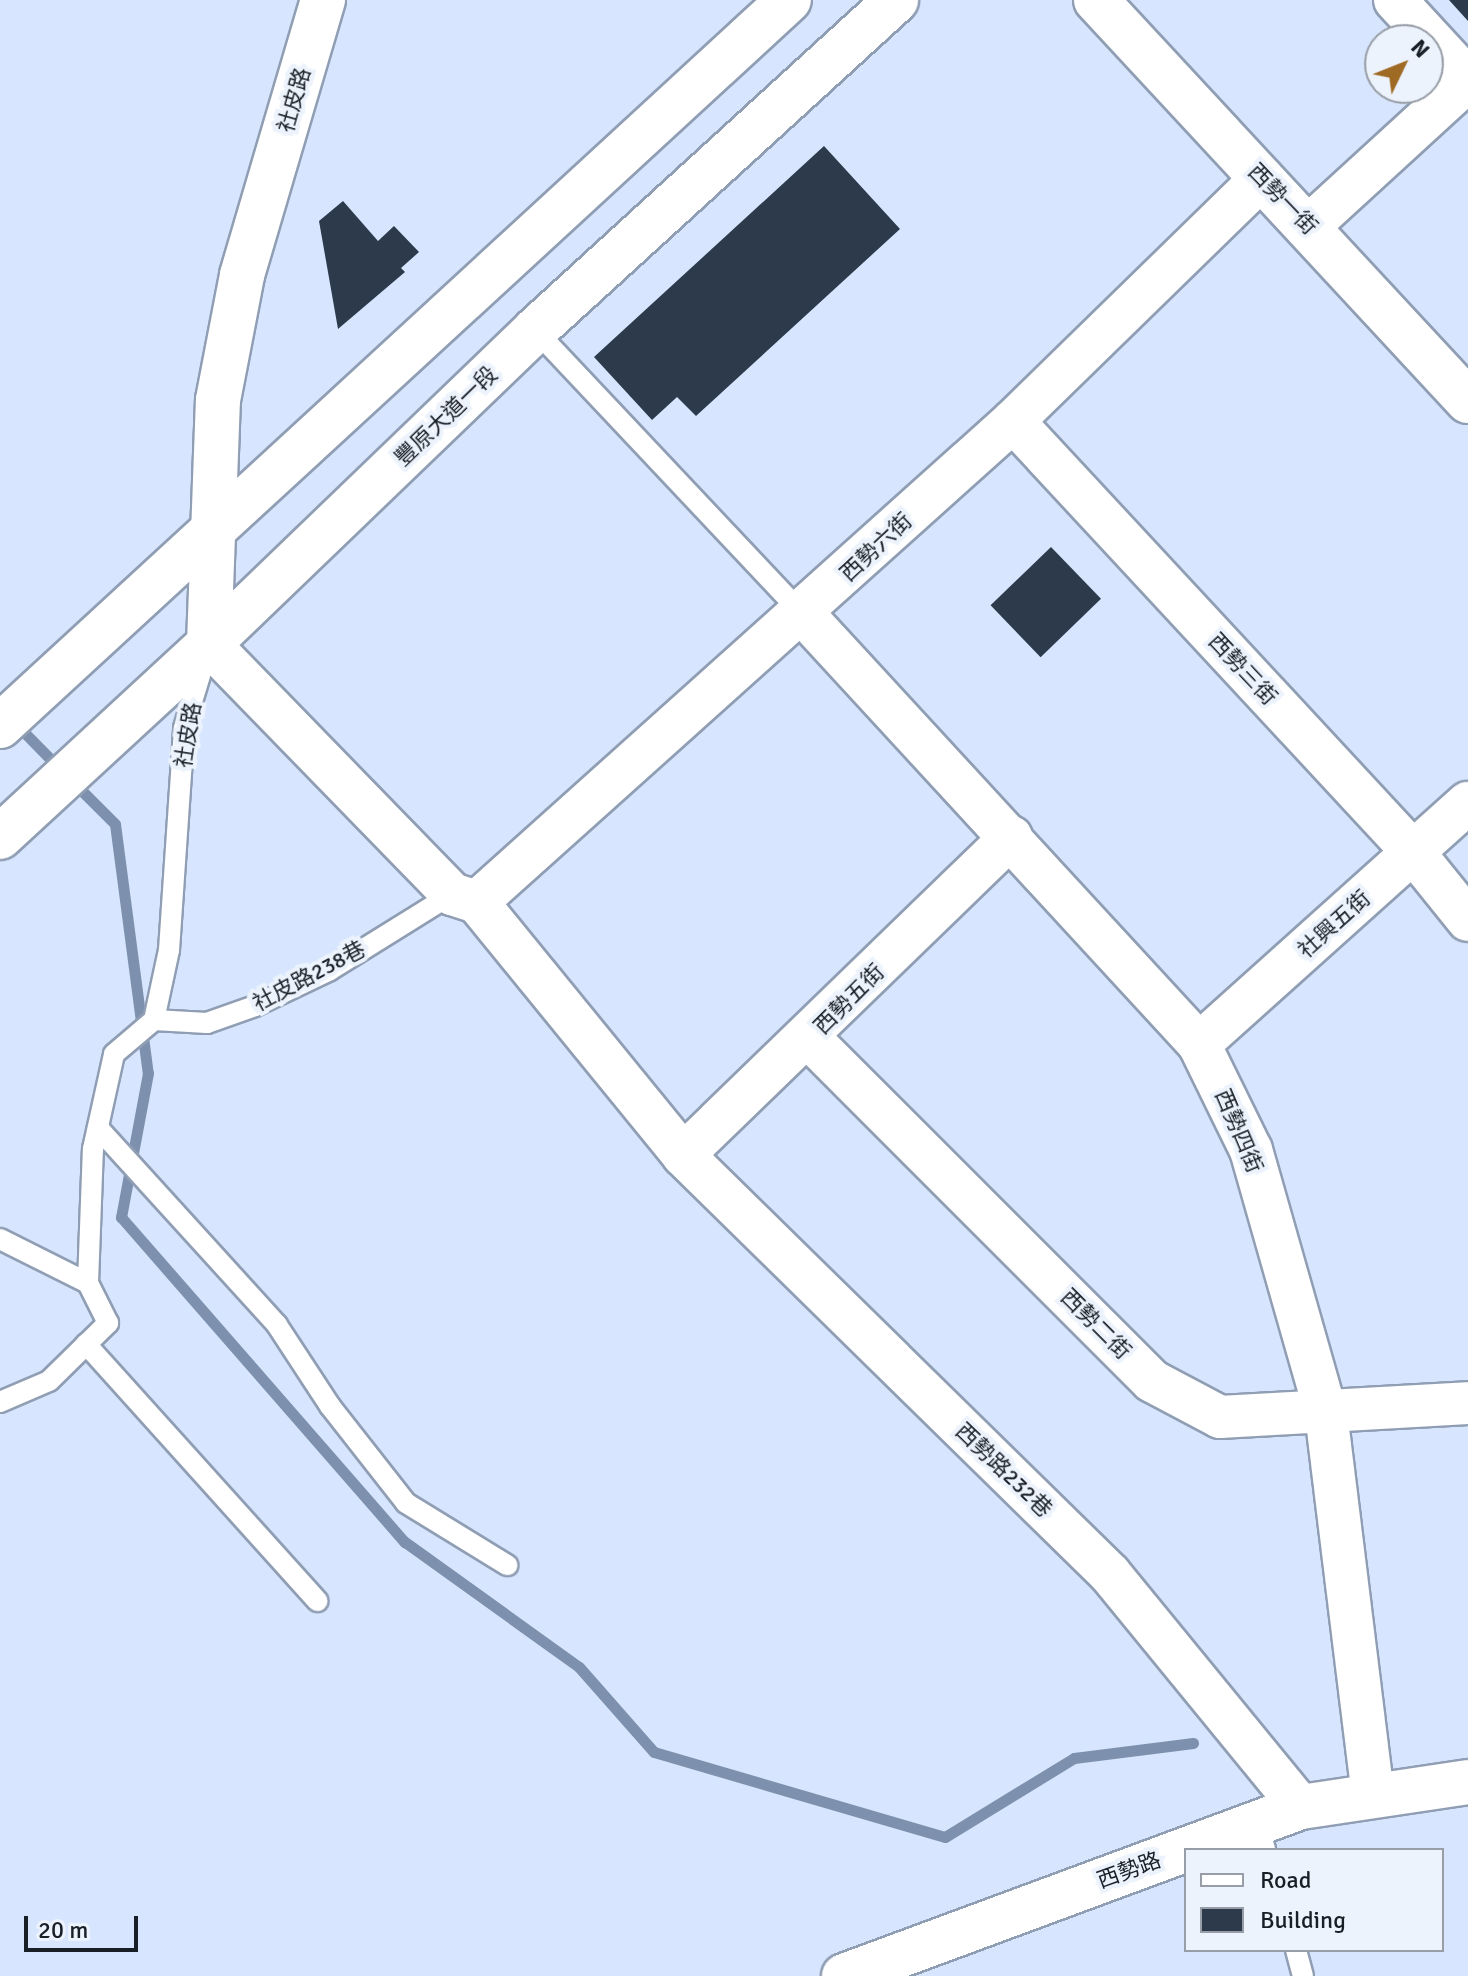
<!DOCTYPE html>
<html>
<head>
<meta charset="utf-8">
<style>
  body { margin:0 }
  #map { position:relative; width:1468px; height:1976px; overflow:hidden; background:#d7e6fe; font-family:Signika,"Noto Sans TC",sans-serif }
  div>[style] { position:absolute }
  .stream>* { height:11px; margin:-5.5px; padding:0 5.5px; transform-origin:5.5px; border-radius:5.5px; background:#7d91ae }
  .building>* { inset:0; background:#2d3a4c; transform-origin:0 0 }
  .roads { filter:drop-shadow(2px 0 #909eb4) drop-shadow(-2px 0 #909eb4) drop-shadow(0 2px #909eb4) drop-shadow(0 -2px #909eb4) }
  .service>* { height:20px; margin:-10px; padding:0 10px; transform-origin:10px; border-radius:10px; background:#fff }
  .minor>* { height:42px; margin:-21px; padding:0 21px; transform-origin:21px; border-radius:21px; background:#fff }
  .tertiary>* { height:44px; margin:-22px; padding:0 22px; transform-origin:22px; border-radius:22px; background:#fff }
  span { translate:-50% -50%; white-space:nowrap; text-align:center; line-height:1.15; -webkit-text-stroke:8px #ecf3fc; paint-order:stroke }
  .street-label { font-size:22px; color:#191f27 }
  .legend { position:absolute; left:1184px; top:1848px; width:260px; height:104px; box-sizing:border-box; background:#ecf3fc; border:2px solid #989ea7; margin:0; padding:10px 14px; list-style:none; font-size:24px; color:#191f27 }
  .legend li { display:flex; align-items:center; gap:16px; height:40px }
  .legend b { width:40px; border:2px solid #989ea7 }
  .north { position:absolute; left:1364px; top:24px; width:80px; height:80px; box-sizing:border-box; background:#ecf3fc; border:2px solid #989ea7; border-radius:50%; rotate:47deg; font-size:22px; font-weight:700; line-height:32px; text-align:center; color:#191f27 }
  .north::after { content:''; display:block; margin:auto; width:28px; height:36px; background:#9f6a23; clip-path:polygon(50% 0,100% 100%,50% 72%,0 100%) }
  .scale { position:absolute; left:24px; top:1916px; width:114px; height:36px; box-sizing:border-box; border:4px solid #191f27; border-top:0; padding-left:10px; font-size:24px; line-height:28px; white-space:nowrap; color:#191f27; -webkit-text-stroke:6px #ecf3fc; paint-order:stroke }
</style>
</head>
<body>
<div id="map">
  <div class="stream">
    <div style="left:17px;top:725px;width:63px;rotate:45.6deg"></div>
    <div style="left:73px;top:782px;width:59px;rotate:45deg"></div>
    <div style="left:115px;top:824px;width:251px;rotate:82.5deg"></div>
    <div style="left:148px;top:1073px;width:147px;rotate:100.6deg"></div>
    <div style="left:121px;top:1217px;width:432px;rotate:48.9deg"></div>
    <div style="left:405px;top:1542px;width:214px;rotate:35.7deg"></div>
    <div style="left:579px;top:1667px;width:113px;rotate:48.6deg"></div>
    <div style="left:654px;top:1752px;width:303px;rotate:16.3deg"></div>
    <div style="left:945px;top:1837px;width:151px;rotate:-31.5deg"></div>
    <div style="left:1074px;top:1758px;width:120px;rotate:-7.2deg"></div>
  </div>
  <div class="building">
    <div style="clip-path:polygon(1449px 0,1468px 0,1468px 21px)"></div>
    <div style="clip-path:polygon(824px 146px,900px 229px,696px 416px,677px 397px,652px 420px,594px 357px)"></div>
    <div style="clip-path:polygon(343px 201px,378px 241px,394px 226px,419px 252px,401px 268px,405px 272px,338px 329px,319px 221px)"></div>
    <div style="left:1051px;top:547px;width:72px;height:84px;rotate:46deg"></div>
  </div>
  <div class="roads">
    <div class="service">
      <div style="left:535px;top:330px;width:390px;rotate:46.7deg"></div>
      <div style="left:154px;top:1020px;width:53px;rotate:3.2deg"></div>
      <div style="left:207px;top:1023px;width:51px;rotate:-19.5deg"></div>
      <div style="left:255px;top:1006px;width:83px;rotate:-25.6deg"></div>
      <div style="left:330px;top:970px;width:144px;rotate:-31.9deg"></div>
      <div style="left:98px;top:1128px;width:266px;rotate:47.7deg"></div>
      <div style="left:277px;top:1325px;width:97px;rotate:56.8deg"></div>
      <div style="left:330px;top:1406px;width:123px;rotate:51.9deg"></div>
      <div style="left:406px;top:1503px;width:119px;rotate:31.5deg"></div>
      <div style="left:0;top:1239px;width:98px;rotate:26.6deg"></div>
      <div style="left:86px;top:1344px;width:346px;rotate:48deg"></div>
      <div style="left:0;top:1402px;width:53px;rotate:-23.2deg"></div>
      <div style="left:49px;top:1381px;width:83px;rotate:-44.5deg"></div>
      <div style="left:108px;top:1323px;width:45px;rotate:-116.6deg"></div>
      <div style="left:88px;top:1283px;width:134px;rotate:-87.9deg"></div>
      <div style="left:93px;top:1149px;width:97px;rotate:-77.5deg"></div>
      <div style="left:114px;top:1054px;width:52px;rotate:-40.4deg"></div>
      <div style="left:154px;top:1020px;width:72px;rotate:-77.9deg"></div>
      <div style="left:169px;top:950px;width:223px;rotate:-86.1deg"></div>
      <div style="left:184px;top:728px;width:72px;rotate:-73.1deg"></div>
      <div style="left:1257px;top:1823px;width:28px;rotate:73deg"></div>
      <div style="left:1296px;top:1950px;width:27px;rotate:75deg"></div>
    </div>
    <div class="minor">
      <div style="left:1395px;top:0;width:108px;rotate:47.3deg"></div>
      <div style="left:1310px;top:225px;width:214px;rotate:-42.5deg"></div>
      <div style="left:1013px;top:421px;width:589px;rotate:47.13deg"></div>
      <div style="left:1414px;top:853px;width:86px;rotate:51.1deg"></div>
      <div style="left:803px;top:614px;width:585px;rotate:47.36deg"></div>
      <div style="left:1199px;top:1044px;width:118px;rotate:63.9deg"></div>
      <div style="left:1251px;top:1150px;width:273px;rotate:74.1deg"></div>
      <div style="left:1326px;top:1413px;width:385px;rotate:83deg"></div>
      <div style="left:209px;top:644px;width:349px;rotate:45.8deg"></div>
      <div style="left:452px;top:894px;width:26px;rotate:18deg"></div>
      <div style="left:477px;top:902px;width:326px;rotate:50.8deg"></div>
      <div style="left:683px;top:1155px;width:598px;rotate:44.46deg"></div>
      <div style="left:1110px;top:1574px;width:301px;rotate:50.7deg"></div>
      <div style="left:477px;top:902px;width:720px;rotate:-41.9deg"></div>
      <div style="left:1013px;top:421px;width:348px;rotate:-44.3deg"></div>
      <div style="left:809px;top:1038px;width:485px;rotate:45deg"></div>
      <div style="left:1152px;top:1381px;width:77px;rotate:27.9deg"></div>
      <div style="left:1220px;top:1417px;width:248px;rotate:-3.2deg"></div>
      <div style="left:1199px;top:1044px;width:361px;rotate:-41.9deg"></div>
      <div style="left:683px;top:1155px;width:457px;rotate:-44.1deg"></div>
    </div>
    <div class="tertiary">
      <div style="left:1096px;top:0;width:547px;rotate:47.15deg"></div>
      <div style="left:209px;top:644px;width:244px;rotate:-87.9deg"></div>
      <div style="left:218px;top:400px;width:127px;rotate:-79.1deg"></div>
      <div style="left:242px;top:275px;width:287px;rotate:-73.6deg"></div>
      <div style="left:0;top:726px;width:1072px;rotate:-42.62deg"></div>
      <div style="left:0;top:837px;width:284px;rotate:-42.7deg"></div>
      <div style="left:209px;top:644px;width:453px;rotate:-43.9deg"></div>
      <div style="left:535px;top:330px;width:489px;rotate:-42.4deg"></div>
      <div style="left:844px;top:1976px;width:487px;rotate:-20.3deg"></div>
      <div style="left:1301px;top:1807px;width:169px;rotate:-8.5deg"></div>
    </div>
  </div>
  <div class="street-label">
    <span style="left:294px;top:100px;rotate:-74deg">社皮路</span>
    <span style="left:1283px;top:199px;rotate:46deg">西勢一街</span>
    <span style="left:446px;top:416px;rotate:-44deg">豐原大道一段</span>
    <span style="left:876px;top:547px;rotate:-43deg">西勢六街</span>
    <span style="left:1243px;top:669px;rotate:47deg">西勢三街</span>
    <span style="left:188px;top:735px;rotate:-81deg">社皮路</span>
    <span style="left:1334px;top:924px;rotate:-42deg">社興五街</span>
    <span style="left:309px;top:976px;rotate:-28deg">社皮路238巷</span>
    <span style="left:849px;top:999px;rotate:-45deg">西勢五街</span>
    <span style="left:1239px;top:1131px;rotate:67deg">西勢四街</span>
    <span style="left:1096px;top:1324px;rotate:45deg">西勢二街</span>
    <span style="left:1004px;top:1470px;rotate:44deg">西勢路232巷</span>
    <span style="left:1129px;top:1870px;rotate:-20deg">西勢路</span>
  </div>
  <ul class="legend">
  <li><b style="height:10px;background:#fff"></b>Road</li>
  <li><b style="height:22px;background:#2d3a4c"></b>Building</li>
  </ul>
  <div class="north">N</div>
  <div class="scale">20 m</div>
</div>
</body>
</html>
